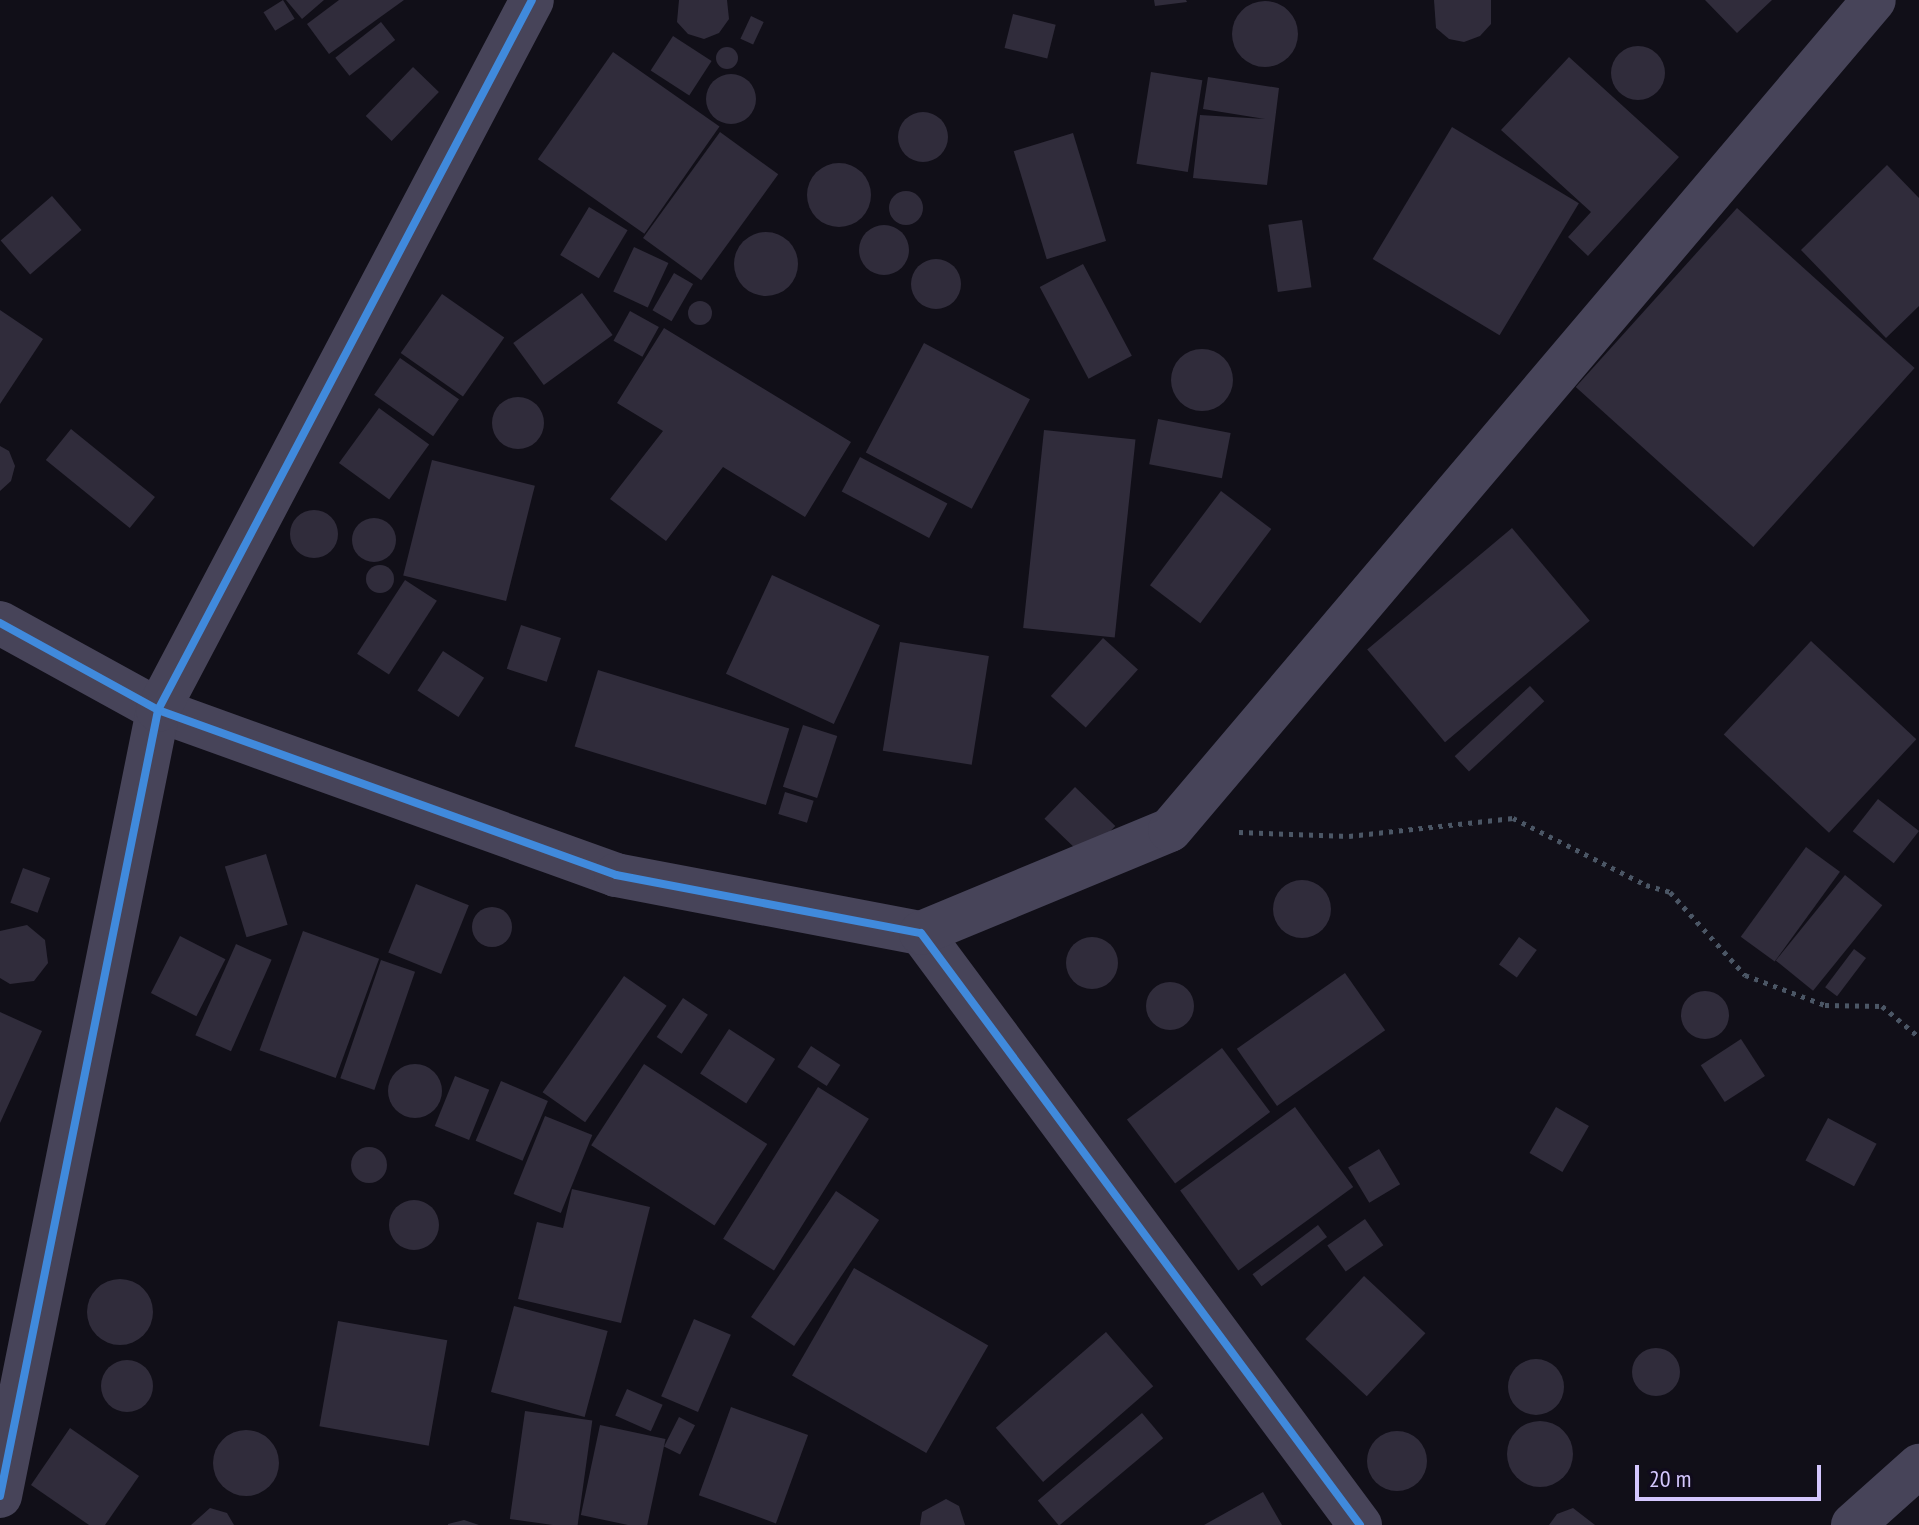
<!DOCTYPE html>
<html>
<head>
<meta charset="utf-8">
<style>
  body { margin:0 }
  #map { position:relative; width:1919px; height:1525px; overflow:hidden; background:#110f18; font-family:"PT Sans Narrow",sans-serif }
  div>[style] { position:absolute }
  .building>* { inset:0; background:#302c3b; transform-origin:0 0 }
  .round { border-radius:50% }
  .path>* { height:5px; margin-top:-2.5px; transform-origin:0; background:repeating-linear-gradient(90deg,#4b5665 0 4px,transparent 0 10px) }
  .minor>* { height:44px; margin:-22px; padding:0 22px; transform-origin:22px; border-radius:22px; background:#474459 }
  .cycleway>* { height:8px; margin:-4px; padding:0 4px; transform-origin:4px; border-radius:4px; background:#408adc }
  span { translate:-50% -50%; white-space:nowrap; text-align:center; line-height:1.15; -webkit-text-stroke:8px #100b1c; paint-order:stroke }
  .scale { position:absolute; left:1635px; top:1465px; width:186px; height:36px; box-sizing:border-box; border:4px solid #d4c7fe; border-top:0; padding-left:10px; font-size:24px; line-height:28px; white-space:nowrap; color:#d4c7fe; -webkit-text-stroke:6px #100b1c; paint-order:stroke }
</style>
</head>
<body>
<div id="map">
  <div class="building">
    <div style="left:283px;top:0;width:22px;height:23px;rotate:58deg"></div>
    <div style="clip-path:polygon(286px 0,324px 0,302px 19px)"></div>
    <div style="clip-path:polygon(339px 0,404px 0,329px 54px,307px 24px)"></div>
    <div style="clip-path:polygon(679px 0,727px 0,729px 19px,719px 33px,704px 39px,688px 34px,677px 22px)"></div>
    <div style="clip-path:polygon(1154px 0,1186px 0,1187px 2px,1155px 6px)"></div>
    <div style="clip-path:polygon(1434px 0,1491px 0,1491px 24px,1480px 36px,1464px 42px,1449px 39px,1436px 28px)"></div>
    <div style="clip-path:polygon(1705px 0,1772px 0,1737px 33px)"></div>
    <div class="round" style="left:1232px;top:1px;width:66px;height:66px"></div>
    <div style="left:1013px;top:14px;width:44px;height:35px;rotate:14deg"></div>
    <div style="left:751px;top:16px;width:14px;height:25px;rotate:25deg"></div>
    <div style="left:381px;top:22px;width:23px;height:58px;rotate:52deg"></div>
    <div style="left:673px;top:36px;width:46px;height:41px;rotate:33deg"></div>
    <div class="round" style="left:1611px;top:46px;width:54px;height:54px"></div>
    <div class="round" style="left:716px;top:47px;width:22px;height:22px"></div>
    <div style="left:613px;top:52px;width:130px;height:131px;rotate:35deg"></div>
    <div style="clip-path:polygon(1569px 57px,1679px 157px,1588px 256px,1568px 237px,1591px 212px,1501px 130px)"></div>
    <div style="left:413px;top:67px;width:36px;height:68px;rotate:44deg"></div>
    <div style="left:1151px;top:72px;width:52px;height:93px;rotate:9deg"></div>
    <div class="round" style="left:706px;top:74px;width:50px;height:50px"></div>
    <div style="clip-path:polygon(1208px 77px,1279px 88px,1267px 185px,1193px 178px,1200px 115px,1265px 119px,1203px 109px)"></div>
    <div class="round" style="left:898px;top:112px;width:50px;height:50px"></div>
    <div style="left:1452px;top:127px;width:148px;height:154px;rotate:31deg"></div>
    <div style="left:720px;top:132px;width:72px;height:131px;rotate:36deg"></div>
    <div style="left:1073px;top:133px;width:113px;height:62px;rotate:73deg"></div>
    <div class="round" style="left:807px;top:163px;width:64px;height:64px"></div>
    <div style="clip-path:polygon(1887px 165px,1919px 198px,1919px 306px,1886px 338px,1801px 250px)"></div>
    <div class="round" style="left:889px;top:191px;width:34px;height:34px"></div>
    <div style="left:52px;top:196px;width:45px;height:68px;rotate:49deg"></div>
    <div style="left:589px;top:207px;width:45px;height:56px;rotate:31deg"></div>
    <div style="left:1737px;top:208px;width:239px;height:241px;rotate:42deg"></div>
    <div style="left:1302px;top:220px;width:68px;height:34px;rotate:82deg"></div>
    <div class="round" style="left:859px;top:225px;width:50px;height:50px"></div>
    <div class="round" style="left:734px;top:232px;width:64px;height:64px"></div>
    <div style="left:634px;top:247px;width:38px;height:49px;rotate:25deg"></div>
    <div class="round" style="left:911px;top:259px;width:50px;height:50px"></div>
    <div style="left:1083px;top:264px;width:104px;height:49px;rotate:62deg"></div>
    <div style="left:674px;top:273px;width:22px;height:43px;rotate:30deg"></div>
    <div style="left:582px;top:293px;width:52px;height:85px;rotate:54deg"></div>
    <div style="left:442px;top:294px;width:76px;height:72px;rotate:35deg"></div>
    <div class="round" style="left:688px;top:301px;width:24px;height:24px"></div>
    <div style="clip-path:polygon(0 310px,43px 339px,0 404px)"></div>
    <div style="left:630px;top:311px;width:33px;height:34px;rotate:29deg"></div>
    <div style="clip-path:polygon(664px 328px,851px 442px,805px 517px,723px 467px,666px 541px,610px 499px,663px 431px,617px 403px)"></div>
    <div style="left:924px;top:343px;width:120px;height:124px;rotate:28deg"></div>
    <div class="round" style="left:1171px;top:349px;width:62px;height:62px"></div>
    <div style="left:400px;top:358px;width:72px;height:45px;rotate:35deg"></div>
    <div class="round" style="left:492px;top:397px;width:52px;height:52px"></div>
    <div style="left:379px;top:408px;width:62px;height:68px;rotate:36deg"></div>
    <div style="left:1158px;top:419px;width:74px;height:46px;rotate:11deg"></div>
    <div style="left:71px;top:429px;width:108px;height:40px;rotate:39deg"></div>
    <div style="left:1044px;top:430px;width:92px;height:199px;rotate:6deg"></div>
    <div style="clip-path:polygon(0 446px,9px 451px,15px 466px,11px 481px,0 491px)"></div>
    <div style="left:860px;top:457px;width:99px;height:39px;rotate:28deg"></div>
    <div style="left:432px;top:460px;width:106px;height:119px;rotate:14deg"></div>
    <div style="left:1221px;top:491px;width:63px;height:118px;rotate:37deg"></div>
    <div class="round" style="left:290px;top:510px;width:48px;height:48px"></div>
    <div class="round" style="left:352px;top:518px;width:44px;height:44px"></div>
    <div style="left:1512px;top:528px;width:121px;height:189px;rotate:50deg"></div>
    <div class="round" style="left:366px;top:565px;width:28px;height:28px"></div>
    <div style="left:772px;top:575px;width:119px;height:109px;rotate:25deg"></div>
    <div style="left:405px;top:580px;width:38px;height:88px;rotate:33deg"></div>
    <div style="left:521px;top:625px;width:42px;height:46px;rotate:18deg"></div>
    <div style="left:1103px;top:638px;width:47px;height:78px;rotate:42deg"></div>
    <div style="left:1811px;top:641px;width:144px;height:128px;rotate:43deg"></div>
    <div style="left:900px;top:642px;width:90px;height:110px;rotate:9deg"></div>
    <div style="left:443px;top:651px;width:49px;height:47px;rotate:33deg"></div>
    <div style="left:598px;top:670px;width:200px;height:80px;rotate:17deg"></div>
    <div style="left:1530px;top:686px;width:21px;height:103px;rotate:47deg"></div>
    <div style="left:803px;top:725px;width:36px;height:65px;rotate:18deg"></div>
    <div style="left:1075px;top:787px;width:56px;height:44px;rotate:44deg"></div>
    <div style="left:785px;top:792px;width:30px;height:23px;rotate:17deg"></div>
    <div style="left:1878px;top:799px;width:52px;height:41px;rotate:38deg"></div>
    <div style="left:1806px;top:847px;width:42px;height:111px;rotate:36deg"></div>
    <div style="left:266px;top:854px;width:74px;height:43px;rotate:73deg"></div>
    <div style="left:23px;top:868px;width:29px;height:37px;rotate:20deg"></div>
    <div style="left:1845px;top:875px;width:48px;height:110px;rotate:39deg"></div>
    <div class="round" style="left:1273px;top:880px;width:58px;height:58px"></div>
    <div style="left:416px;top:884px;width:57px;height:74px;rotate:22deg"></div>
    <div class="round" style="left:472px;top:907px;width:40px;height:40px"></div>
    <div style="clip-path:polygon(27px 925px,45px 940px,48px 963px,34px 981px,10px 984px,0 978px,0 931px)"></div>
    <div style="left:303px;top:931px;width:81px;height:127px;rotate:20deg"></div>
    <div style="left:180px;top:936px;width:51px;height:64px;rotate:27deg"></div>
    <div class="round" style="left:1066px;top:937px;width:52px;height:52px"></div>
    <div style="left:1519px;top:937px;width:22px;height:34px;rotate:36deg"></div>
    <div style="left:236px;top:944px;width:39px;height:100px;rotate:24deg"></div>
    <div style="left:1854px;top:949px;width:15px;height:48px;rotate:37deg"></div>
    <div style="left:381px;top:960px;width:36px;height:125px;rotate:19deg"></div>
    <div style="left:1345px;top:973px;width:70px;height:132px;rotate:55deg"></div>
    <div style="left:624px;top:976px;width:52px;height:142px;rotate:35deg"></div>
    <div class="round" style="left:1146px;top:982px;width:48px;height:48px"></div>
    <div class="round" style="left:1681px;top:991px;width:48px;height:48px"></div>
    <div style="left:683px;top:998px;width:30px;height:47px;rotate:34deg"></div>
    <div style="clip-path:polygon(0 1012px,42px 1031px,0 1123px)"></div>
    <div style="left:729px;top:1029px;width:55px;height:53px;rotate:33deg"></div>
    <div style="left:1741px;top:1039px;width:44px;height:48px;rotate:57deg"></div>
    <div style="left:811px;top:1046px;width:35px;height:25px;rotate:33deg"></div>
    <div style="left:1222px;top:1048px;width:80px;height:119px;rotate:53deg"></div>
    <div style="left:644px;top:1064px;width:147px;height:97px;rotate:33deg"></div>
    <div class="round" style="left:388px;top:1064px;width:54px;height:54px"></div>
    <div style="left:455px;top:1076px;width:37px;height:54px;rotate:22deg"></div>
    <div style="left:501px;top:1081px;width:51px;height:65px;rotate:23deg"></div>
    <div style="left:818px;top:1087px;width:60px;height:179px;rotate:32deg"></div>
    <div style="left:1295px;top:1107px;width:99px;height:142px;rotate:54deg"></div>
    <div style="left:1556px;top:1107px;width:38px;height:53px;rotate:30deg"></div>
    <div style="left:545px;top:1116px;width:51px;height:84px;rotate:22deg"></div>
    <div style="left:1828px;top:1118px;width:55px;height:48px;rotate:28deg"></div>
    <div class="round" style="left:351px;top:1147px;width:36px;height:36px"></div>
    <div style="left:1379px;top:1149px;width:41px;height:36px;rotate:59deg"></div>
    <div style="clip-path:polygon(572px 1189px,650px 1207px,621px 1323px,518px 1299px,537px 1222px,563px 1228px)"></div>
    <div style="left:836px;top:1191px;width:52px;height:152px;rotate:34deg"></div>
    <div class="round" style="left:389px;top:1200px;width:50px;height:50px"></div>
    <div style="left:1365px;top:1219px;width:32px;height:46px;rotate:55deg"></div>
    <div style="left:1318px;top:1225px;width:15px;height:82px;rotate:53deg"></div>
    <div style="left:854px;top:1268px;width:155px;height:124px;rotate:30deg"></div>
    <div style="left:1364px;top:1276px;width:84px;height:86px;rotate:43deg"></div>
    <div class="round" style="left:87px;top:1279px;width:66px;height:66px"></div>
    <div style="left:514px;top:1306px;width:97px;height:89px;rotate:15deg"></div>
    <div style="left:694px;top:1319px;width:40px;height:84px;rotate:23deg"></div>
    <div style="left:338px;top:1321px;width:111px;height:107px;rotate:10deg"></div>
    <div style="left:1106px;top:1332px;width:72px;height:146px;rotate:49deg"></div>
    <div class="round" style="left:1632px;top:1348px;width:48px;height:48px"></div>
    <div class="round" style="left:1508px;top:1359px;width:56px;height:56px"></div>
    <div class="round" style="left:101px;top:1360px;width:52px;height:52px"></div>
    <div style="left:627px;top:1389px;width:39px;height:29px;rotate:24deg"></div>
    <div style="left:731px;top:1407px;width:82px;height:94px;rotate:20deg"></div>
    <div style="left:525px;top:1411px;width:68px;height:109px;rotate:8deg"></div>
    <div style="left:1142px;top:1413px;width:33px;height:136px;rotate:50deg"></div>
    <div style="left:679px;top:1417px;width:18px;height:33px;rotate:27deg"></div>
    <div class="round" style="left:1507px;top:1421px;width:66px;height:66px"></div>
    <div style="left:600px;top:1425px;width:67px;height:92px;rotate:12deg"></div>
    <div style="clip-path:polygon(70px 1428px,139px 1476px,105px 1525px,89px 1525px,31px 1485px)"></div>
    <div class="round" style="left:213px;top:1430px;width:66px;height:66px"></div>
    <div class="round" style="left:1367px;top:1431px;width:60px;height:60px"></div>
    <div style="clip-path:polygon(1263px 1492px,1282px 1525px,1204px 1525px)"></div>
    <div style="clip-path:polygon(946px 1499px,959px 1506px,965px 1525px,920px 1525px,922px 1512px)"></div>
    <div style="clip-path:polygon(210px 1508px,227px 1513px,234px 1525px,191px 1525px)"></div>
    <div style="clip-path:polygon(1573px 1508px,1595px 1525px,1549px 1525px,1557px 1514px)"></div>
    <div style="clip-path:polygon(464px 1520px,479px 1525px,448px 1525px,448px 1524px)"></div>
  </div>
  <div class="path">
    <div style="left:1239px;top:832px;width:110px;rotate:2.1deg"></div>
    <div style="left:1349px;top:836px;width:165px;rotate:-6.3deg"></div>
    <div style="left:1513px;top:818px;width:149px;rotate:26.7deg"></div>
    <div style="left:1646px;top:885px;width:25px;rotate:16deg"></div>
    <div style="left:1670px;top:892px;width:112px;rotate:47.9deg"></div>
    <div style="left:1745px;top:975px;width:85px;rotate:20.6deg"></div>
    <div style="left:1825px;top:1005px;width:57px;rotate:1deg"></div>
    <div style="left:1882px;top:1006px;width:48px;rotate:40deg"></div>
  </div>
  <div class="minor">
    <div style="left:0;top:623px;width:180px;rotate:28.8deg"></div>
    <div style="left:158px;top:710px;width:487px;rotate:19.8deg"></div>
    <div style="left:616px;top:875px;width:310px;rotate:10.8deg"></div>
    <div style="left:921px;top:933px;width:737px;rotate:53.44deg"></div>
    <div style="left:921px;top:933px;width:269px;rotate:-22.5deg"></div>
    <div style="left:1170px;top:830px;width:1088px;rotate:-49.7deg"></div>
    <div style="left:0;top:1496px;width:802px;rotate:-78.63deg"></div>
    <div style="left:158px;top:710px;width:802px;rotate:-62.22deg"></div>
    <div style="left:1853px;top:1525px;width:89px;rotate:-41.8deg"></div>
  </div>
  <div class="cycleway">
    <div style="left:0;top:623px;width:180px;rotate:28.8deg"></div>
    <div style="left:158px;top:710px;width:487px;rotate:19.8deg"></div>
    <div style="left:616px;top:875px;width:310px;rotate:10.8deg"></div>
    <div style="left:921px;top:933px;width:737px;rotate:53.44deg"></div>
    <div style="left:0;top:1496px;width:802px;rotate:-78.63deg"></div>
    <div style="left:158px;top:710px;width:802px;rotate:-62.22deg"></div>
  </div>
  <div class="scale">20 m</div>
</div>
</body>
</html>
